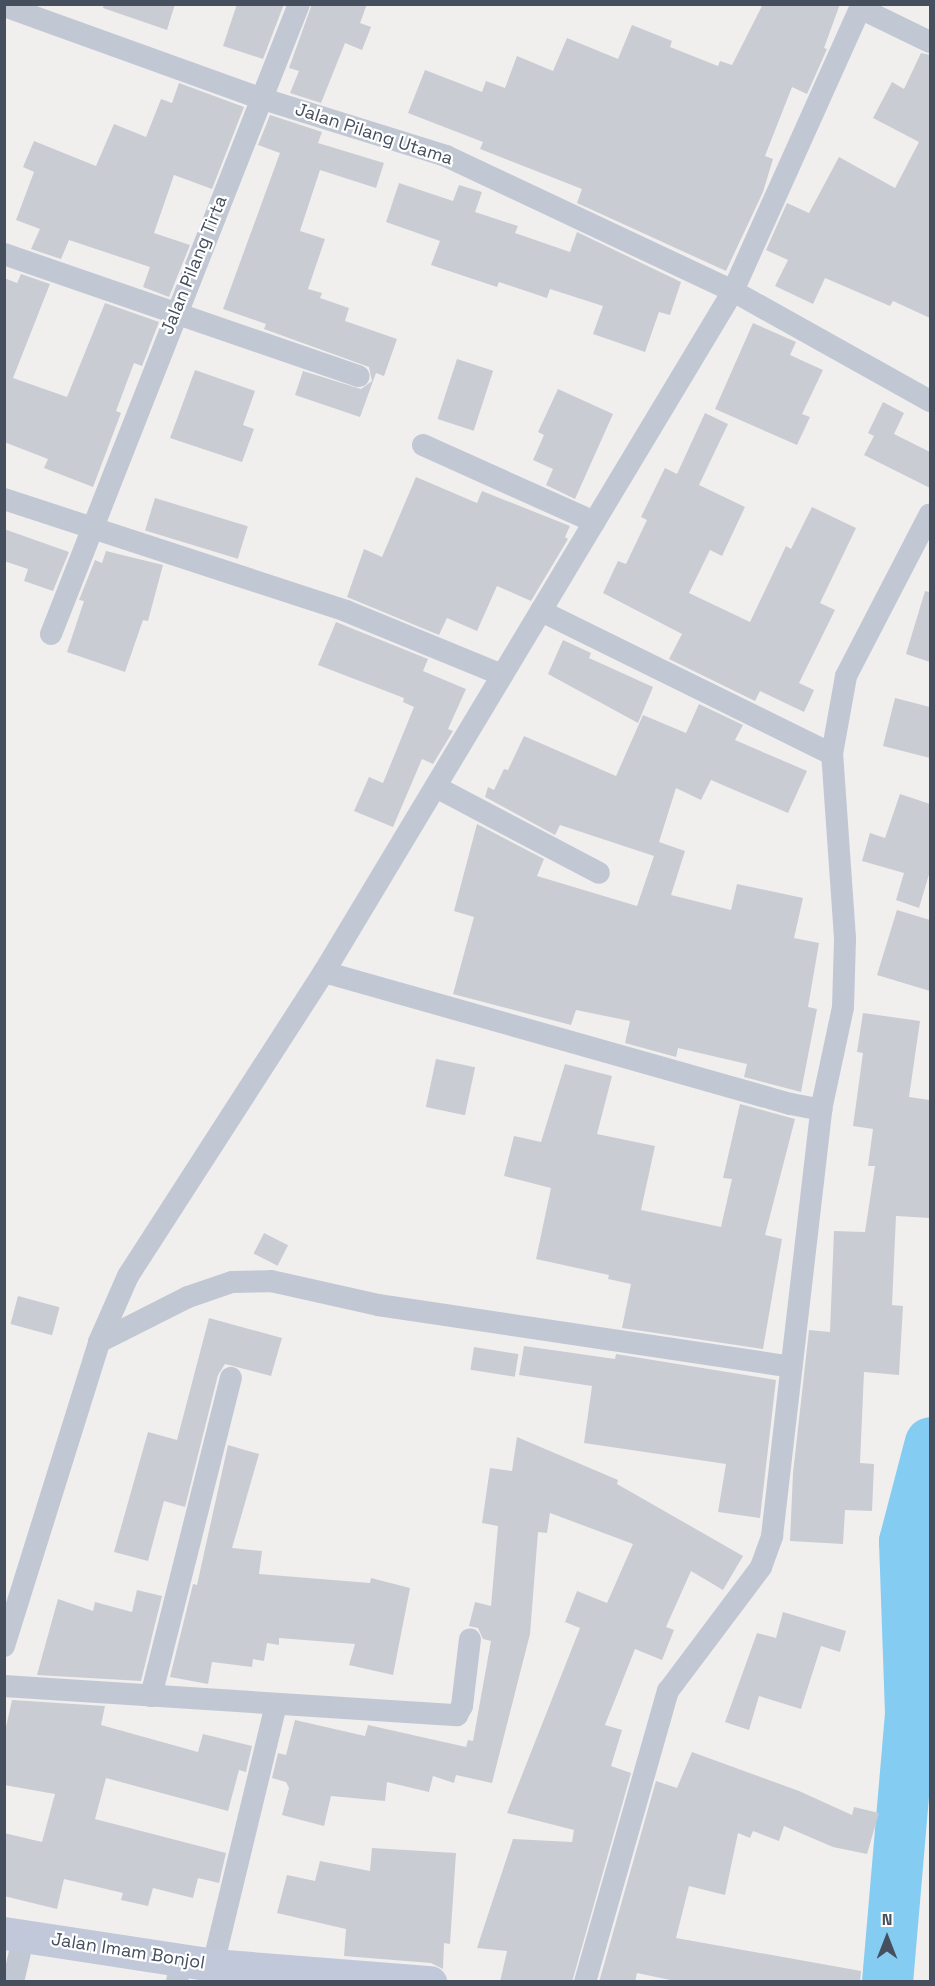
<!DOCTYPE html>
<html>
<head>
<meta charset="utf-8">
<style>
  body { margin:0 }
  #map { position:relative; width:935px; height:1986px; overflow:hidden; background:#f1eeee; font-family:"Space Grotesk",sans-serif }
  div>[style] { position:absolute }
  .river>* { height:51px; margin:-25.5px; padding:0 25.5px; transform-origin:25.5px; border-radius:25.5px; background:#84ccf1 }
  .building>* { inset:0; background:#caccd4; transform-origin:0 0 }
  .minor>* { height:22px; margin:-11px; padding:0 11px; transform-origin:11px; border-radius:11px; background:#c1c8d4 }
  .secondary>* { height:33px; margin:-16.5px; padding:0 16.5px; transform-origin:16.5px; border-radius:16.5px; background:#c0c8d9 }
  span { translate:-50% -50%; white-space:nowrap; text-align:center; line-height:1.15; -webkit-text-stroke:4.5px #fff; paint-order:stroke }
  .street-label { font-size:18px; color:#454f5d }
  .frame { position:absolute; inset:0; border:6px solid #454f5d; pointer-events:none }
  .north { position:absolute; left:857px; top:1908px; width:60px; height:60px; -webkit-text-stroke:4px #fff; paint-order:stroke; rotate:0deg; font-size:16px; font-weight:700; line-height:24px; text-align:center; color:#454f5d }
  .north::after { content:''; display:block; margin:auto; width:21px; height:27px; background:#454f5d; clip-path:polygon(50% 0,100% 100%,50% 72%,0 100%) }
</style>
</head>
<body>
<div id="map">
  <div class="river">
    <div style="left:887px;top:1982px;width:270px;rotate:-85.1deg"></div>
    <div style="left:910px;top:1713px;width:172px;rotate:-92deg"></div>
    <div style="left:904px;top:1541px;width:102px;rotate:-75.3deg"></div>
  </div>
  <div class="building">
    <div style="clip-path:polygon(104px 4px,175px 4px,167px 30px,103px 8px)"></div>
    <div style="clip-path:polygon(237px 4px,284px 4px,263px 59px,223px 46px)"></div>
    <div style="clip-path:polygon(312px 4px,367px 4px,360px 23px,371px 27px,362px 50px,345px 43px,321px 103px,290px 93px,299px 71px,289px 68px)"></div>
    <div style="clip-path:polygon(763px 4px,840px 4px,824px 48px,827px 49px,807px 94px,792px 87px,765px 156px,773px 159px,763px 192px,726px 271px,577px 203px,582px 189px,480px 149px,483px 142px,408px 113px,425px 70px,482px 92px,486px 81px,505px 88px,517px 56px,553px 71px,567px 38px,618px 59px,632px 25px,672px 41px,670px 47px,718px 66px,720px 61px,732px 65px)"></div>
    <div style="clip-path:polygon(921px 53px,930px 55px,930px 318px,893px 301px,890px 306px,825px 278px,813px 304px,775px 286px,788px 260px,766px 250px,787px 203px,809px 213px,839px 157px,895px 188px,919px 142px,873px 118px,892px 82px,904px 89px)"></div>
    <div style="clip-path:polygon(179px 83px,244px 107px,212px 189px,174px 175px,154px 233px,190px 245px,169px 297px,143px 287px,150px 267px,69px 240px,61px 259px,31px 249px,40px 229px,16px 220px,34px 172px,23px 167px,34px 141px,96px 166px,114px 124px,146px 137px,161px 99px,172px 103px)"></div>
    <div style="clip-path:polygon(270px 115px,322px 132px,318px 143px,384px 163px,376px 188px,320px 170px,300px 231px,325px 239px,308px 289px,322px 293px,320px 298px,349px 308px,345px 321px,397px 339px,384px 376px,376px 373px,360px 417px,295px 395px,303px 371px,361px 389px,372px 381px,369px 367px,264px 329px,266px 324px,223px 309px,280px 153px,258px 145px)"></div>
    <div style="clip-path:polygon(399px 183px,453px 201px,459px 185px,482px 192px,475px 212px,518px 226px,515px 233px,570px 252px,577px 232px,681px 282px,670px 315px,659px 312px,645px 352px,593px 334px,603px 306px,550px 289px,547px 298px,499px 282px,497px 287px,431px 265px,440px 241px,386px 222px)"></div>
    <div style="clip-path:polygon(21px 274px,50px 284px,13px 378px,67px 397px,105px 303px,159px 322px,142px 366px,134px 363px,116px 411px,121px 413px,93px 487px,44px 468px,48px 459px,4px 442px,4px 278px,17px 283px)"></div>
    <div style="clip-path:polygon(753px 323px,796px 342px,790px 355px,823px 370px,802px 414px,810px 417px,797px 445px,715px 409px)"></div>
    <div style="left:457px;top:359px;width:38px;height:63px;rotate:18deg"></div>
    <div style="clip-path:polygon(195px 370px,255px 391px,243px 425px,254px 429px,242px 462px,170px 438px)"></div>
    <div style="clip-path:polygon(558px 389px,613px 414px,575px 499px,546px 485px,553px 469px,533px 460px,544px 435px,538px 432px)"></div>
    <div style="clip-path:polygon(883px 402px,904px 413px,894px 434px,930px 452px,930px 488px,864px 455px,874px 436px,868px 433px)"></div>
    <div style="clip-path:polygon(705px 413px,728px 424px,699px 485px,745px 507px,722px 556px,710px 550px,689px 593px,750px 622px,786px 546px,791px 549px,812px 507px,856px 528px,820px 603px,835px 610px,799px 683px,814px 690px,804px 712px,760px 691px,755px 701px,669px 659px,682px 634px,603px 593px,618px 561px,626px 564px,647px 520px,641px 517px,665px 468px,677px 474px)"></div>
    <div style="clip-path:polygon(416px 477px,477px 503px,482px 491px,570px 526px,565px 537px,568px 539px,531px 601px,497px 586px,477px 631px,447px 618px,439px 635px,347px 597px,364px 549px,382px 557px)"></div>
    <div style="left:155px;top:498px;width:97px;height:34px;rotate:17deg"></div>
    <div style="clip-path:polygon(4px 529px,69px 552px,53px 591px,24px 581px,28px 569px,4px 561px)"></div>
    <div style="clip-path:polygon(106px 551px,163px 565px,148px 621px,143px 620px,125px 672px,67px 652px,84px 601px,79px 600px,95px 560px,102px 563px)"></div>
    <div style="clip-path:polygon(925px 591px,930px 592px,930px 662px,906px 654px)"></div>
    <div style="clip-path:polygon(336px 622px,428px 659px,423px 671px,466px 689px,448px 729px,453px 731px,433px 764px,422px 759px,393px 827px,354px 811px,369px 777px,383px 783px,414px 707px,403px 702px,404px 698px,318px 665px)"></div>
    <div style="clip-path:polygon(563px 640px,591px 653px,589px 658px,653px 687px,638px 723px,548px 674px)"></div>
    <div style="clip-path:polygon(895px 698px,930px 707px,930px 758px,883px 746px)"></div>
    <div style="clip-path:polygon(699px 704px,743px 725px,735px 740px,807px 771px,788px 813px,711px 780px,701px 800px,676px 788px,659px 842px,685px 851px,671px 895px,731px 910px,737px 884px,803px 898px,794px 938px,819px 943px,808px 1007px,817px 1009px,801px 1092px,744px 1077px,747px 1064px,678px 1048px,676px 1057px,625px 1043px,630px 1021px,576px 1010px,571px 1025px,453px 994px,474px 917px,454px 911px,477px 824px,544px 859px,537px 876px,637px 906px,654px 856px,560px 825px,555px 835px,485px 797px,488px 787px,494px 790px,504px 769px,508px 770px,524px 736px,616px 776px,643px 715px,686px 733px)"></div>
    <div style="clip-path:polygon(900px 794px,930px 804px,930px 871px,919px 908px,896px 900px,904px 873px,862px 861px,870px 833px,885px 838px)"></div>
    <div style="clip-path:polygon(897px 910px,930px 920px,930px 991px,877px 975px)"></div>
    <div style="clip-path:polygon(863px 1013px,920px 1021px,909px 1097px,930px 1100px,930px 1218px,896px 1216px,892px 1305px,903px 1306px,899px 1375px,864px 1372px,860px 1463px,874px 1464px,872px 1511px,845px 1510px,843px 1544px,790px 1541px,793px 1473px,809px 1330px,830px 1332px,834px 1231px,865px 1232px,875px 1166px,868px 1166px,873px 1129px,853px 1126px,863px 1053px,857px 1052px)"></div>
    <div style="left:436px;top:1059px;width:40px;height:49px;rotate:12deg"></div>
    <div style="clip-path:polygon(565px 1064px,612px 1076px,597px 1134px,655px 1146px,641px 1210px,721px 1227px,732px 1179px,723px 1178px,740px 1104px,795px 1119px,765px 1235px,782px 1239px,763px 1349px,622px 1328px,631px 1284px,608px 1279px,609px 1275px,536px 1259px,551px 1188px,504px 1176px,514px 1136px,541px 1142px)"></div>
    <div style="left:264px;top:1233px;width:27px;height:23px;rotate:27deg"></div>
    <div style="left:18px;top:1296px;width:43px;height:29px;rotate:15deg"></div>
    <div style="clip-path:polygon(209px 1318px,282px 1338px,271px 1376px,225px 1364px,218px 1375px,185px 1507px,164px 1501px,148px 1561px,114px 1552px,148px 1432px,177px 1440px)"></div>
    <div style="clip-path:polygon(524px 1346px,615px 1359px,616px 1354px,776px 1380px,760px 1518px,718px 1512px,726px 1464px,584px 1443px,592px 1386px,519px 1375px)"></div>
    <div style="left:474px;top:1347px;width:45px;height:23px;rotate:9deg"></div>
    <div style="clip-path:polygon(517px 1437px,618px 1480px,617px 1484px,743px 1556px,723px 1590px,691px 1571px,666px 1627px,674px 1630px,662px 1660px,635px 1649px,605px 1725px,622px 1730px,611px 1766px,631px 1773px,572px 1982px,500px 1982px,507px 1951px,477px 1948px,513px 1839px,572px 1842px,574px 1830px,507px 1813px,580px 1628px,565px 1622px,577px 1591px,607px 1603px,633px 1544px,550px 1513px,547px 1533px,538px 1532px,530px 1634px,492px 1783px,456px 1775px,454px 1783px,433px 1776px,429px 1792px,387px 1782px,385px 1801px,331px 1796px,324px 1826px,282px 1815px,289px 1788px,286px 1782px,272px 1778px,278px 1753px,286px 1755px,295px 1720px,365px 1736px,368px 1725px,466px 1747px,468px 1740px,473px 1741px,491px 1641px,483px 1639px,478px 1628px,469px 1626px,475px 1602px,491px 1606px,498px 1526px,482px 1523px,490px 1468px,512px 1471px)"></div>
    <div style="clip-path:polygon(228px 1445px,259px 1454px,232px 1548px,262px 1551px,259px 1574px,370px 1583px,371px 1578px,410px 1588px,393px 1675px,349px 1665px,355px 1644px,279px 1638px,279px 1645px,267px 1643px,264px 1661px,253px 1659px,252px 1667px,212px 1662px,208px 1684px,170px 1677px,193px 1584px,197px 1585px)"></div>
    <div style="clip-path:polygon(137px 1590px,162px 1596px,141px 1681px,37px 1675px,58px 1599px,93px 1611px,95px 1602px,132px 1612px)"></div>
    <div style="clip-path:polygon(783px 1612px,846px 1631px,840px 1652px,821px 1646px,801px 1709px,759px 1696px,749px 1730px,725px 1722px,757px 1633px,776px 1638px)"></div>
    <div style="clip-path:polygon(12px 1700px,105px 1706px,101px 1725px,198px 1752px,203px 1734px,252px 1746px,246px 1772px,239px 1770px,228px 1811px,106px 1778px,95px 1819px,226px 1853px,219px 1883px,198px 1878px,193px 1898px,153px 1888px,148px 1906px,121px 1900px,123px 1893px,64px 1879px,57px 1909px,4px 1896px,4px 1833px,42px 1842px,55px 1794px,4px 1785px,4px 1736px)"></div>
    <div style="clip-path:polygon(692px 1752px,799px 1791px,852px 1815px,854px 1807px,879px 1813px,867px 1854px,833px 1847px,784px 1826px,779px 1841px,753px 1831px,750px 1838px,738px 1833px,725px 1895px,689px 1886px,676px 1938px,861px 1971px,860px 1982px,680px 1982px,637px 1973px,635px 1982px,599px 1982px,656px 1781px,677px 1788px)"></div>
    <div style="clip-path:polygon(372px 1848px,456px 1853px,450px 1944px,444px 1943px,443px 1969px,431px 1963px,344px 1956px,346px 1929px,277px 1913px,287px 1875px,315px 1881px,320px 1861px,370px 1871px)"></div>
  </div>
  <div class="minor">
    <div style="left:4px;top:6px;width:272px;rotate:19.8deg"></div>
    <div style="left:260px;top:98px;width:195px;rotate:17.3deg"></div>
    <div style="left:446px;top:156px;width:317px;rotate:25.2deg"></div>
    <div style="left:733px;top:291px;width:226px;rotate:29.2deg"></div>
    <div style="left:860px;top:8px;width:78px;rotate:25.9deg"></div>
    <div style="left:4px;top:254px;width:375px;rotate:19deg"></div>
    <div style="left:423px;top:445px;width:188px;rotate:24.2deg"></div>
    <div style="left:4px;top:499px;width:360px;rotate:18.1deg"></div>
    <div style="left:346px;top:611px;width:169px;rotate:22.3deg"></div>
    <div style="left:541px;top:611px;width:324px;rotate:26.2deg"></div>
    <div style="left:51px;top:634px;width:677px;rotate:-68.51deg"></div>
    <div style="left:436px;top:787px;width:184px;rotate:27.8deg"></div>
    <div style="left:324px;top:972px;width:485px;rotate:15.8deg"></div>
    <div style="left:791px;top:1104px;width:31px;rotate:11deg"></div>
    <div style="left:99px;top:1342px;width:100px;rotate:-26.8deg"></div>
    <div style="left:188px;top:1297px;width:46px;rotate:-18.8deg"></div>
    <div style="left:232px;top:1282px;width:39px;rotate:-1deg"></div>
    <div style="left:271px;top:1281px;width:110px;rotate:12.6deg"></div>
    <div style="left:378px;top:1305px;width:418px;rotate:8.5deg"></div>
    <div style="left:4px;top:1646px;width:318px;rotate:-72.6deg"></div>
    <div style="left:99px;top:1342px;width:72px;rotate:-66.3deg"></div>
    <div style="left:128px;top:1276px;width:362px;rotate:-57.2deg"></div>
    <div style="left:324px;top:972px;width:794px;rotate:-59.01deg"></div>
    <div style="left:733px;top:291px;width:315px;rotate:-65.8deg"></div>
    <div style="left:4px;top:1686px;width:454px;rotate:3.7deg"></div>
    <div style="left:457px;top:1715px;width:10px;rotate:-61deg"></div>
    <div style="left:462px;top:1706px;width:67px;rotate:-83.2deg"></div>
    <div style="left:151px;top:1696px;width:328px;rotate:-75.9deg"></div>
    <div style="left:213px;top:1965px;width:268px;rotate:-76.4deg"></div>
    <div style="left:13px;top:1982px;width:48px;rotate:-76.8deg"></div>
    <div style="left:177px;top:1982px;width:22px;rotate:-80deg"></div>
    <div style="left:585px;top:1982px;width:303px;rotate:-74.1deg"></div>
    <div style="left:668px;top:1691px;width:155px;rotate:-53.1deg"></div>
    <div style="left:761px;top:1567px;width:33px;rotate:-70deg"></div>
    <div style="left:772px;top:1536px;width:429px;rotate:-83.4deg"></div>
    <div style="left:821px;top:1110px;width:105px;rotate:-77.9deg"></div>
    <div style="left:843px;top:1007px;width:69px;rotate:-88.3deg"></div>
    <div style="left:845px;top:938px;width:184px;rotate:-94deg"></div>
    <div style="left:832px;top:754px;width:79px;rotate:-79.8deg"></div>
    <div style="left:846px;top:676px;width:182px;rotate:-62.6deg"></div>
  </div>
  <div class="secondary">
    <div style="left:4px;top:1933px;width:211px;rotate:8.7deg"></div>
    <div style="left:213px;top:1965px;width:218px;rotate:4.5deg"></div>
  </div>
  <div class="street-label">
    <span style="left:374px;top:134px;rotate:18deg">Jalan Pilang Utama</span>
    <span style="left:194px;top:265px;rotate:-68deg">Jalan Pilang Tirta</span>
    <span style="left:128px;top:1951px;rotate:9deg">Jalan Imam Bonjol</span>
  </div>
  <div class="frame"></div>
  <div class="north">N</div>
</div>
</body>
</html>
